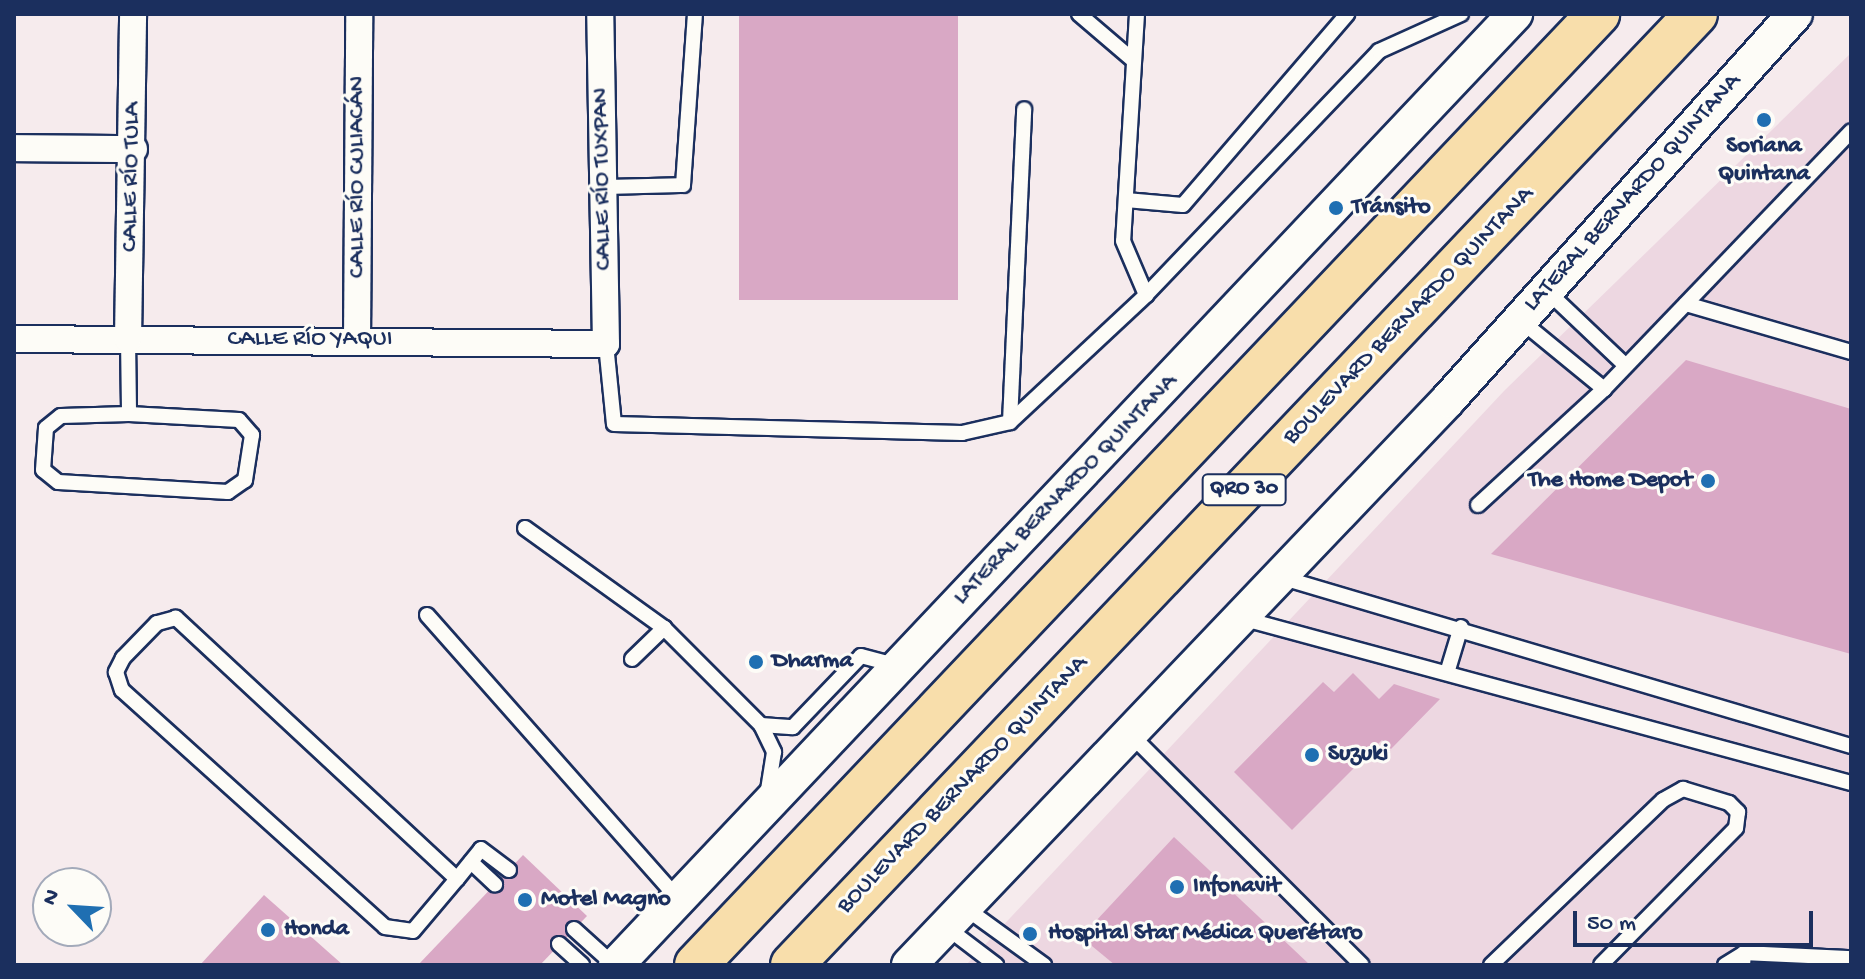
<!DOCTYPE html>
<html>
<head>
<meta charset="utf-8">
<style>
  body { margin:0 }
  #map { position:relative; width:1865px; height:979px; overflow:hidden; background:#f6ebed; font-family:"Gochi Hand",sans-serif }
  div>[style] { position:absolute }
  .built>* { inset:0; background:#edd7e1 }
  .building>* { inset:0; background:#d9a8c5; transform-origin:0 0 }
  .roads { filter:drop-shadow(2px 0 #1b2f5e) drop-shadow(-2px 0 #1b2f5e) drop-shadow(0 2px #1b2f5e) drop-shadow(0 -2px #1b2f5e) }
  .service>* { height:14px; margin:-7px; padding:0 7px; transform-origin:7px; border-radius:7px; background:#fdfcf7 }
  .minor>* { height:26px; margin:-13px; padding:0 13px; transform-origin:13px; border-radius:13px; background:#fdfcf7 }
  .tertiary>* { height:34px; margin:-17px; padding:0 17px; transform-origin:17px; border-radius:17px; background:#fdfcf7 }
  .primary>* { height:42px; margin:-21px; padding:0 21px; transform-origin:21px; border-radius:21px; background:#f8deab }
  .dots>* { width:22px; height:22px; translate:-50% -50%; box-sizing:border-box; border:4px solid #fdfcf7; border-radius:50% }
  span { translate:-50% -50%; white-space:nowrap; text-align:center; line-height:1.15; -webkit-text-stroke:6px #fdfcf7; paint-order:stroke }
  .shield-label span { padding:2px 6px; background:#fdfcf7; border:2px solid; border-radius:6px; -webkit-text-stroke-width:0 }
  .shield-label { font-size:22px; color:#1b2f5e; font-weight:700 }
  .poi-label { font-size:24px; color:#1b2f5e; font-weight:700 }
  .left { translate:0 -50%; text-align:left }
  .right { translate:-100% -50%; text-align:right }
  .street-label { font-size:24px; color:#1b2f5e }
  .frame { position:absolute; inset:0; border:16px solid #1b2f5e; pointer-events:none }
  .north { position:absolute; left:32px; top:867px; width:80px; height:80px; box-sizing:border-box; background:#fdfcf7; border:2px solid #a3aaba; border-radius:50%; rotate:295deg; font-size:22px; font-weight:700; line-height:32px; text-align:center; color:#1b2f5e }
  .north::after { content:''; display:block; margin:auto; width:28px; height:36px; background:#1f6fb2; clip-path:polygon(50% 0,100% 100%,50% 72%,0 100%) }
  .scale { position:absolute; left:1573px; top:911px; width:240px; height:36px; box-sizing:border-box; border:4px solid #1b2f5e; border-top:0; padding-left:10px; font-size:24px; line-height:28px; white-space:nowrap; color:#1b2f5e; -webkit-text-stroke:6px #fdfcf7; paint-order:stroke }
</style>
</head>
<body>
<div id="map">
  <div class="built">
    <div style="clip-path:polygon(1851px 53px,1851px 965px,966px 965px,1504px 391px)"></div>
  </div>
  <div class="building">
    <div style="left:739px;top:14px;width:219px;height:286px"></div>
    <div style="clip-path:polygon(1686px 360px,1851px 409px,1851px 654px,1491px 554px)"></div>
    <div style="clip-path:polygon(1353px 673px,1379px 699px,1394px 684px,1440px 699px,1391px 749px,1382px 740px,1292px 830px,1234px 772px,1323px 682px,1334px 692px)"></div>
    <div style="clip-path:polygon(1174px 837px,1310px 965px,1115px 965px,1081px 937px)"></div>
    <div style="clip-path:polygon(523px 855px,587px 916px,540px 965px,418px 965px)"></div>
    <div style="clip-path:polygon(264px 895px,343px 965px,200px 965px)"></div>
  </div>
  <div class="roads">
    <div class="service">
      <div style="left:1079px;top:14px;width:72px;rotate:40.5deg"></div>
      <div style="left:1137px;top:14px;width:227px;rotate:93.5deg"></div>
      <div style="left:1123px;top:241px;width:59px;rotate:66.9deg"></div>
      <div style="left:1146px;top:295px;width:337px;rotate:-46.3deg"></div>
      <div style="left:1379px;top:51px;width:90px;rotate:-24.3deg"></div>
      <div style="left:603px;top:187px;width:80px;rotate:-1.4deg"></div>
      <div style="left:683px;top:185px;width:171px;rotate:-86deg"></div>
      <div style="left:1126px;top:200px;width:57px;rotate:5deg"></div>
      <div style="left:1183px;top:205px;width:252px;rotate:-49.3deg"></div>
      <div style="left:1546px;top:290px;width:110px;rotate:43.5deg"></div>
      <div style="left:1686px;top:304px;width:172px;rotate:16.2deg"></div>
      <div style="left:1520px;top:320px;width:109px;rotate:39.4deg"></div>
      <div style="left:128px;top:339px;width:75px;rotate:89.2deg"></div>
      <div style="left:606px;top:344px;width:80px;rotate:84.3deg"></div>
      <div style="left:614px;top:424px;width:348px;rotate:1.5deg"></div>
      <div style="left:962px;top:433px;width:49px;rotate:-12.9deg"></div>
      <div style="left:1010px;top:422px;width:186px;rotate:-43deg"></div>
      <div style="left:129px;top:414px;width:110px;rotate:3.1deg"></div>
      <div style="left:239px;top:420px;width:20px;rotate:49deg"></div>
      <div style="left:252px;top:435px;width:46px;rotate:98.8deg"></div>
      <div style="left:245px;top:480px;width:21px;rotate:145deg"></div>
      <div style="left:228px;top:492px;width:170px;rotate:-176.6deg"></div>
      <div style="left:58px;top:482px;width:19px;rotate:-141deg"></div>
      <div style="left:43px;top:470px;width:42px;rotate:-85.9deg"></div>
      <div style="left:46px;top:428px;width:19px;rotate:-39deg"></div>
      <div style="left:61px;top:416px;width:68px;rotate:-1.7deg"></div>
      <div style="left:1010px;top:422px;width:313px;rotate:-87.4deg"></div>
      <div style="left:1478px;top:505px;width:171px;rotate:-42.6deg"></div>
      <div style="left:1604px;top:389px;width:357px;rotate:-46.2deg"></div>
      <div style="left:525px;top:528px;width:171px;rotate:35.7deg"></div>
      <div style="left:1280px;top:577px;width:595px;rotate:16.49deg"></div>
      <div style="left:427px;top:615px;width:378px;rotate:48.5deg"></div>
      <div style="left:1241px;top:618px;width:632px;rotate:15.14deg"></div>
      <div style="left:632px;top:659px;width:45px;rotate:-44.1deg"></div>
      <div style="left:664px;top:628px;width:137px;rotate:45deg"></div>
      <div style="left:761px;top:725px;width:30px;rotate:64deg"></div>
      <div style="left:774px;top:752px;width:39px;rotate:99deg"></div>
      <div style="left:1447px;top:673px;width:48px;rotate:-73.1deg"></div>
      <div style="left:761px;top:725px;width:32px;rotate:4deg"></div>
      <div style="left:793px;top:727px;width:98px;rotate:-46.2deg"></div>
      <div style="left:861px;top:656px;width:38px;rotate:15deg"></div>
      <div style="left:1130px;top:734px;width:327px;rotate:44.9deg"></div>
      <div style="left:471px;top:862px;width:33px;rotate:43deg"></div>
      <div style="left:457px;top:879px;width:384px;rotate:-137.1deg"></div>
      <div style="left:176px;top:618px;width:20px;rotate:165deg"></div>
      <div style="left:157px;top:623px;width:49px;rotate:134.2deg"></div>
      <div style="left:123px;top:658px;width:16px;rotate:117deg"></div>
      <div style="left:116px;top:672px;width:19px;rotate:72deg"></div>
      <div style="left:122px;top:690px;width:354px;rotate:42deg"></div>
      <div style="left:385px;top:927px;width:28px;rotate:8deg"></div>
      <div style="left:413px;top:931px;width:68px;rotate:-49.8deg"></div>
      <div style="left:457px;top:879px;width:38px;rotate:-51deg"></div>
      <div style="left:481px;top:849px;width:35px;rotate:37deg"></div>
      <div style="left:964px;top:907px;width:99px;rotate:35.9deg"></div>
      <div style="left:946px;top:927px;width:63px;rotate:37.2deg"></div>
      <div style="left:574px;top:929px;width:54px;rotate:42deg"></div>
      <div style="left:559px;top:944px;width:31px;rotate:42deg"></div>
      <div style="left:1491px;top:965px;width:238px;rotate:-43.8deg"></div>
      <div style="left:1663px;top:800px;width:23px;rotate:-29deg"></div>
      <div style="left:1683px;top:789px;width:48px;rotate:16.9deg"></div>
      <div style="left:1729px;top:803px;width:13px;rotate:45deg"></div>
      <div style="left:1738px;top:812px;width:16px;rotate:97deg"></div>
      <div style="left:1736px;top:828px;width:192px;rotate:134.6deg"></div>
      <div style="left:1725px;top:965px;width:22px;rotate:-32deg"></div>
      <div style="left:1743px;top:965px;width:12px;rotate:-85deg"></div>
      <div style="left:1744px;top:953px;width:107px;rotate:2.7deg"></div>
    </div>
    <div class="minor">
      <div style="left:14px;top:148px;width:120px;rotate:0.5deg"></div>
      <div style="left:14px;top:339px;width:592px;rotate:0.48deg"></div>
      <div style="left:606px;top:344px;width:330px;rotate:-91deg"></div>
      <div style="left:128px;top:339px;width:325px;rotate:-89.1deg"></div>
      <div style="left:357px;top:341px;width:327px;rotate:-89.6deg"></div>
    </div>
    <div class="tertiary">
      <div style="left:616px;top:965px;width:1309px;rotate:-46.61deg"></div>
      <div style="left:909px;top:965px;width:781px;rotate:-46.35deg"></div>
      <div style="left:1448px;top:400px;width:519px;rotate:-48.05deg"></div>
    </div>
    <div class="primary">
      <div style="left:696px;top:965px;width:1311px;rotate:-46.51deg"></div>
      <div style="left:792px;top:965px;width:1312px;rotate:-46.45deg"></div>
    </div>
  </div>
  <div class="dots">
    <div style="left:1764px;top:120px;background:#1f6fb2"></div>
    <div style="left:1336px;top:208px;background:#1f6fb2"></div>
    <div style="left:1708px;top:481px;background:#1f6fb2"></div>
    <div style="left:756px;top:662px;background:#1f6fb2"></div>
    <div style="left:1312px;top:755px;background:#1f6fb2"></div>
    <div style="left:1177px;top:887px;background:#1f6fb2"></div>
    <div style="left:525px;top:900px;background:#1f6fb2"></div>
    <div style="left:268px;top:930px;background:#1f6fb2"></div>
    <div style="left:1030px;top:934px;background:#1f6fb2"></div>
  </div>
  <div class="shield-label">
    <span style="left:1244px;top:490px">QRO 30</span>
  </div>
  <div class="poi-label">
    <span style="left:1764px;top:161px">Soriana<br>Quintana</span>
    <span class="left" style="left:1352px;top:208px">Tránsito</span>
    <span class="right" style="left:1692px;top:481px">The Home Depot</span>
    <span class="left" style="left:772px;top:662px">Dharma</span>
    <span class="left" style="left:1328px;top:755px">Suzuki</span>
    <span class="left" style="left:1193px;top:887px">Infonavit</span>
    <span class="left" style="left:541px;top:900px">Motel Magno</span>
    <span class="left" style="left:284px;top:930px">Honda</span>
    <span class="left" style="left:1048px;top:934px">Hospital Star Médica Querétaro</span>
  </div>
  <div class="street-label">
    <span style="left:132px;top:177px;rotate:-89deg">CALLE RÍO TULA</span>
    <span style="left:358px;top:177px;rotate:-90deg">CALLE RÍO CULIACÁN</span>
    <span style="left:603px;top:179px;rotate:-91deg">CALLE RÍO TUXPAN</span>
    <span style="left:1633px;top:193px;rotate:-48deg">LATERAL BERNARDO QUINTANA</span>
    <span style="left:1409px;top:316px;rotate:-46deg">BOULEVARD BERNARDO QUINTANA</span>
    <span style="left:310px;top:340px">CALLE RÍO YAQUI</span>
    <span style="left:1066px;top:490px;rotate:-46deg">LATERAL BERNARDO QUINTANA</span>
    <span style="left:963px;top:785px;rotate:-46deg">BOULEVARD BERNARDO QUINTANA</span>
  </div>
  <div class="frame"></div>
  <div class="north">N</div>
  <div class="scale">50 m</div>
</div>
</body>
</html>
